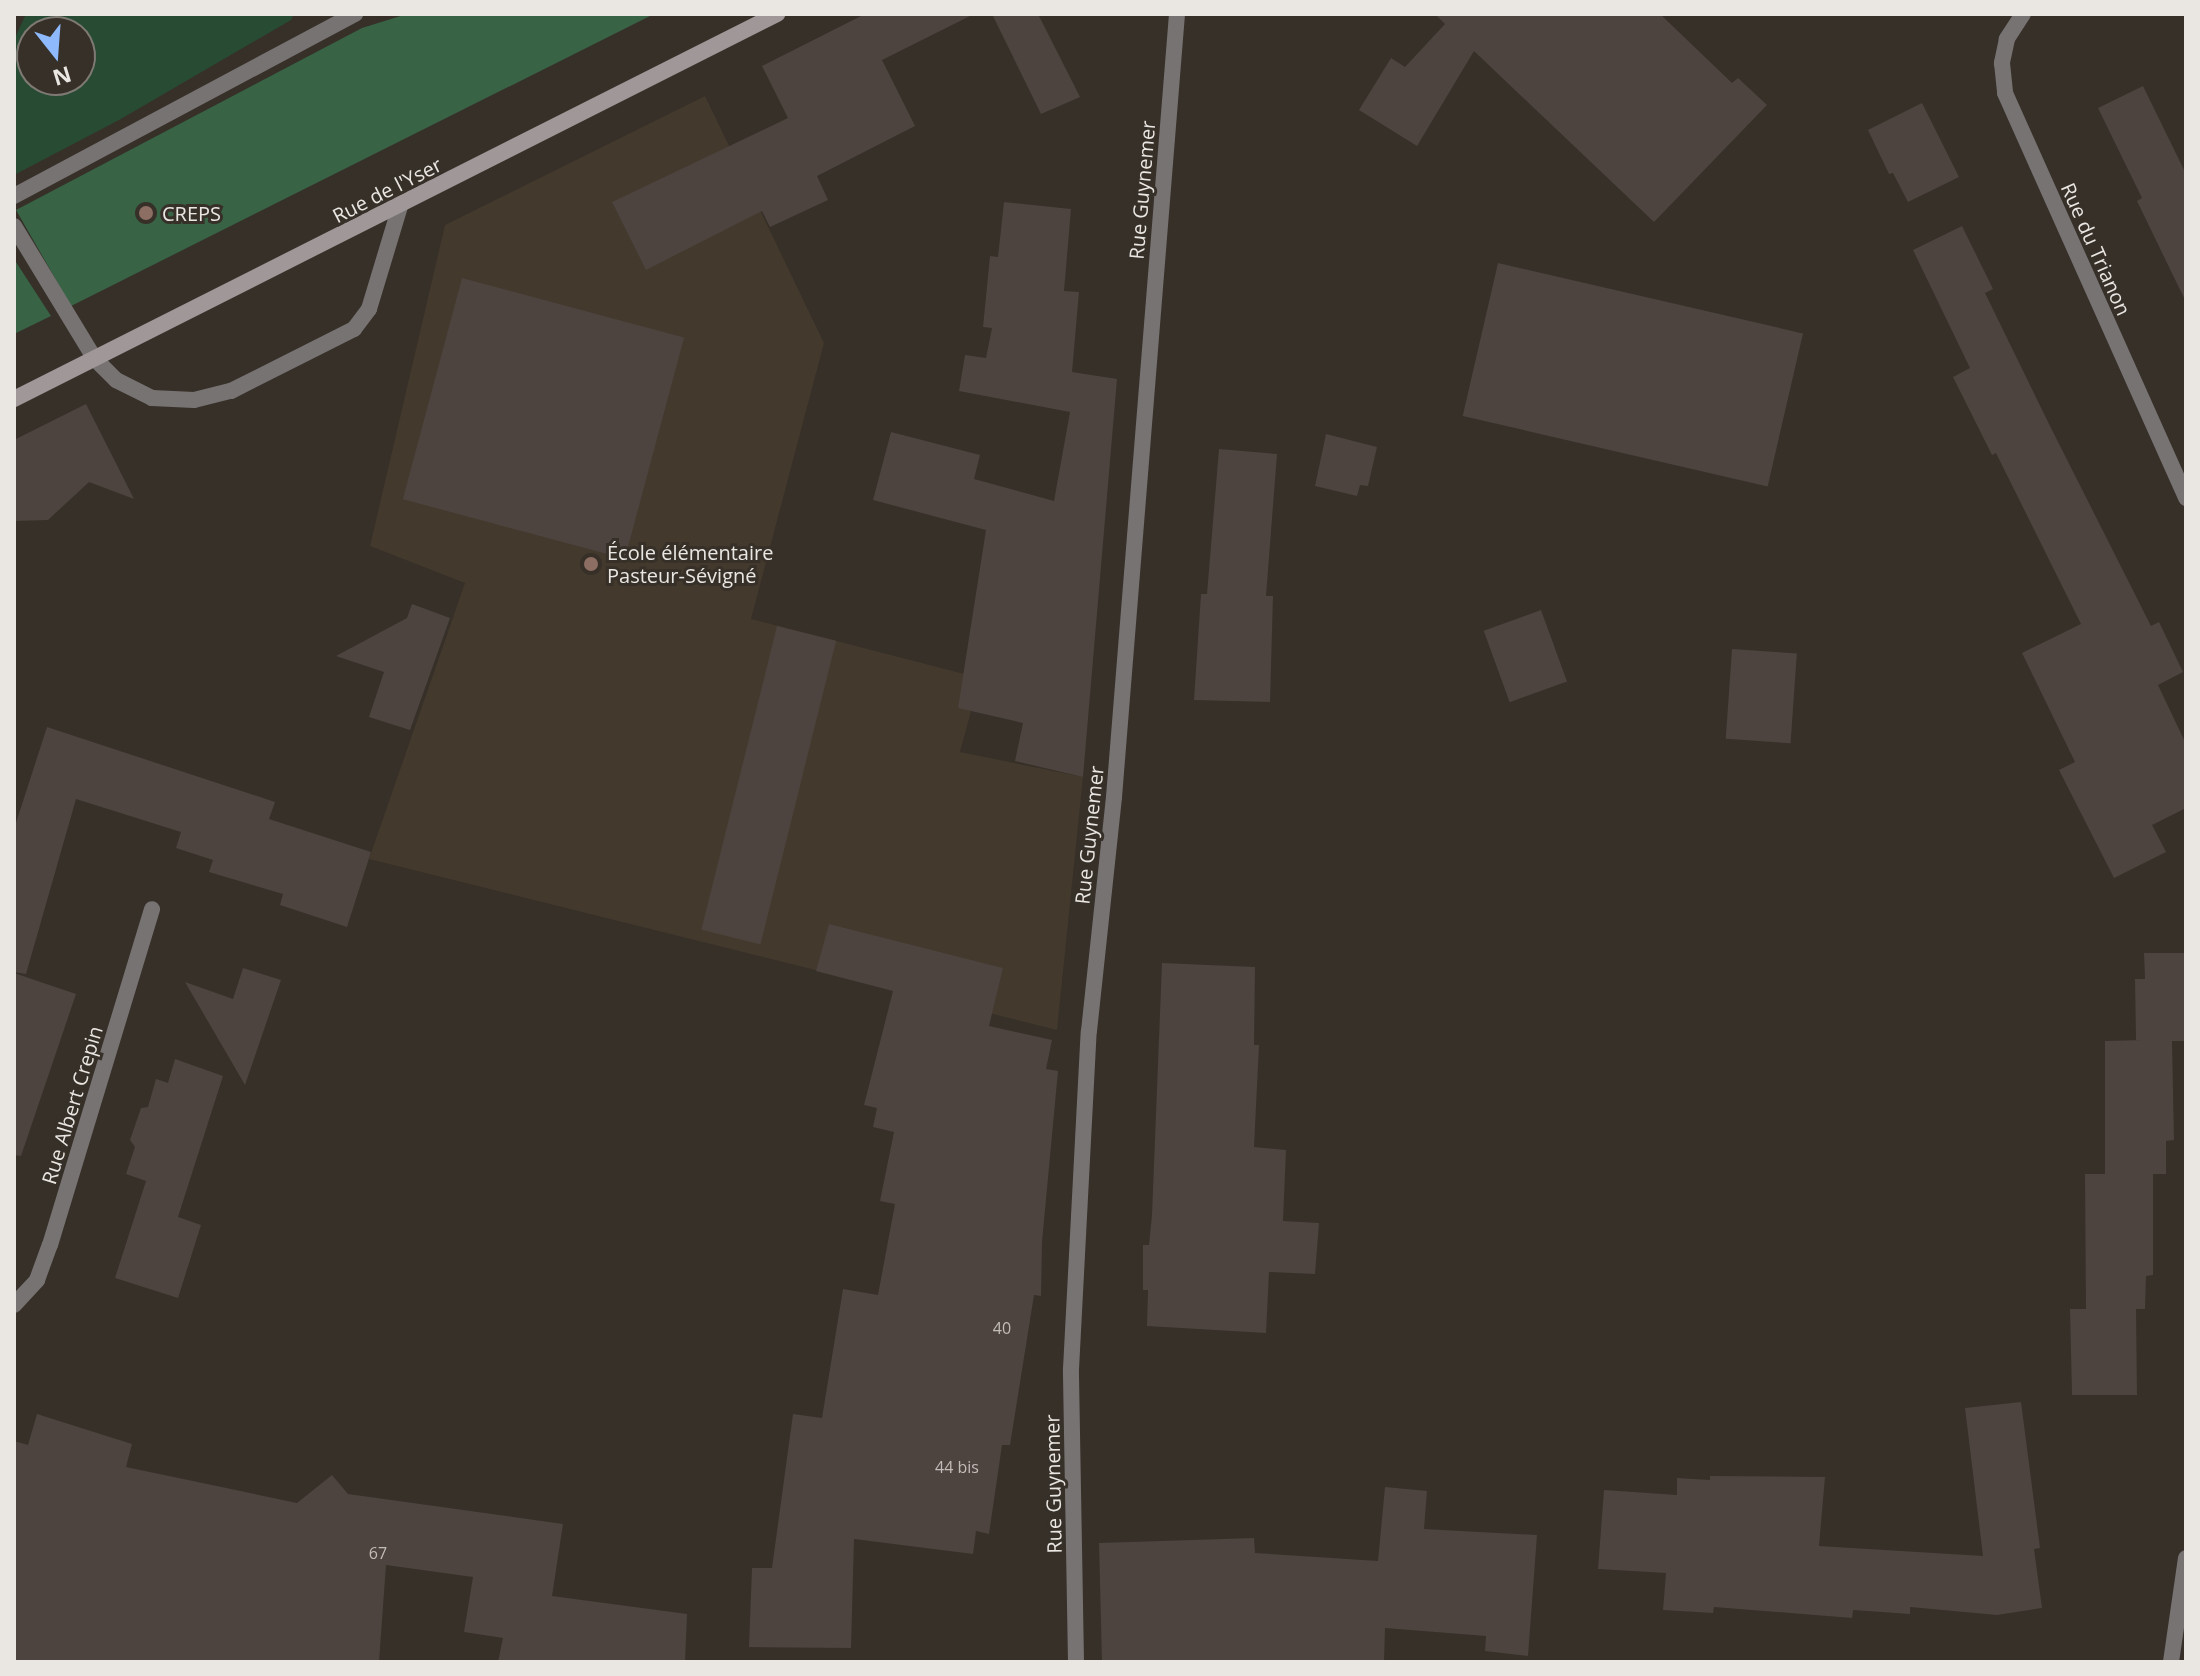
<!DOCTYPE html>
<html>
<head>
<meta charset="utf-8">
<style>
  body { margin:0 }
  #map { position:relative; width:2200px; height:1676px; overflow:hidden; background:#363029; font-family:"Open Sans",sans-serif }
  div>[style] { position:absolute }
  .built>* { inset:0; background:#43392c }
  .green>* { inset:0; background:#284b33 }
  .forest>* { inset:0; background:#386345 }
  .building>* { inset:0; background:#4d433f; transform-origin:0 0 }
  .lane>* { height:16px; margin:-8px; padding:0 8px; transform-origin:8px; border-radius:8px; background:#787373 }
  .street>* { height:16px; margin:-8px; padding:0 8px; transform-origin:8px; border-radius:8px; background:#787373 }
  .secondary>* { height:16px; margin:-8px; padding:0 8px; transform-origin:8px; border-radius:8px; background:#9f9798 }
  .dots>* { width:22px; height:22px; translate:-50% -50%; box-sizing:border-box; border:4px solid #363029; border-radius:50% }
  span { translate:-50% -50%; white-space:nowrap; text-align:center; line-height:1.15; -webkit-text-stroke:6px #363029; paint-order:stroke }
  .number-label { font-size:16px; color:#c3bdb9 }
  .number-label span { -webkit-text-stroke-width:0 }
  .street-label { font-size:20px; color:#eae6e2 }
  .poi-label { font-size:20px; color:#eae6e2 }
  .left { translate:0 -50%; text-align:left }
  .frame { position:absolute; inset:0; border:16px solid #eae6e2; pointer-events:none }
  .north { position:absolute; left:16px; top:16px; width:80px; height:80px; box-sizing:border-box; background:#363029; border:2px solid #7e7973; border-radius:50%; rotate:163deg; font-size:22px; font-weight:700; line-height:32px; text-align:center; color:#eae6e2 }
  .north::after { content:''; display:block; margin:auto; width:28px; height:36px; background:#8eb9fd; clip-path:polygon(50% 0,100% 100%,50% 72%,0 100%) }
</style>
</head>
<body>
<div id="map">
  <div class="built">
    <div style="clip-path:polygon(705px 96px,824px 343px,751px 619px,980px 678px,960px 752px,1083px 777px,1057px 1030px,369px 859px,465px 583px,370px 546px,445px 225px)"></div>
  </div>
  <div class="green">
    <div style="clip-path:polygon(evenodd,26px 14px,294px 14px,291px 20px,119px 120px,14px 175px,14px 40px,26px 14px,32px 32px,80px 32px,80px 80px,32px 80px,32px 32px)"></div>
  </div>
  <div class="forest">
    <div style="clip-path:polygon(407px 14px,654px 14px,71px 306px,16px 210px,362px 28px)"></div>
    <div style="clip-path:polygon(14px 259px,51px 316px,14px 334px)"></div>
  </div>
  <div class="building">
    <div style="clip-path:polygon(865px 14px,974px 14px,882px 60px,915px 126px,817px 176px,828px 200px,770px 227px,762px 211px,646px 270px,612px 202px,788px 118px,762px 66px)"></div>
    <div style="clip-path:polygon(992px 14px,1038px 14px,1080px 97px,1041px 114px)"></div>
    <div style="clip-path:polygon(1435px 14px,1660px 14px,1732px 83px,1738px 78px,1767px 105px,1654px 222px,1474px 51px,1417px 146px,1359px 110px,1391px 58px,1405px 67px,1445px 24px)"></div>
    <div style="clip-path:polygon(2143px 86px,2186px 174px,2186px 302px,2137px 201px,2142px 198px,2098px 108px)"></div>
    <div style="clip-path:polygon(1922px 103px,1959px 177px,1908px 202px,1893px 173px,1889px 174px,1868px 130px)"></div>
    <div style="clip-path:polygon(1004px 202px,1071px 209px,1064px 291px,1079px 292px,1072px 372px,1117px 379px,1083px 777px,1015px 761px,1023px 723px,958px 708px,986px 530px,873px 500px,891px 432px,980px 455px,974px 479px,1054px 501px,1070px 412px,959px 391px,965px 355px,986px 358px,992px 328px,983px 327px,990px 256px,998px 257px)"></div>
    <div style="clip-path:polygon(1962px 226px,1993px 289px,1985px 293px,2050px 426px,2151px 626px,2159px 622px,2183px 672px,2158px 685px,2186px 744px,2186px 808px,2152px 825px,2166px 852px,2114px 878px,2059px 770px,2075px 762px,2022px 653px,2081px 624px,1996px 453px,1992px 455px,1953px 377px,1970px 368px,1913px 250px)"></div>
    <div style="left:1498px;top:263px;width:313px;height:157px;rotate:13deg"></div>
    <div style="left:462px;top:278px;width:230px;height:229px;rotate:15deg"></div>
    <div style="clip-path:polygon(86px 404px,134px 499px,89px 482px,48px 520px,14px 521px,14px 440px)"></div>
    <div style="clip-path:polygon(1326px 434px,1377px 447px,1368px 486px,1360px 485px,1357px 496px,1315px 486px)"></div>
    <div style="clip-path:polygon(1219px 449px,1277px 454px,1266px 596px,1273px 596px,1270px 702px,1194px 700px,1201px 594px,1207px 594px)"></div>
    <div style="clip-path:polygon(412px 604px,450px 618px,410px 730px,369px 717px,384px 672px,336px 656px,407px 618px)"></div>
    <div style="left:1541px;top:610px;width:76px;height:61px;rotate:70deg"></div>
    <div style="left:777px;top:626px;width:61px;height:313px;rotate:14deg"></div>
    <div style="left:1732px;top:649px;width:65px;height:90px;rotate:4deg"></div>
    <div style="clip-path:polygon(47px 727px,275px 802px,269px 819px,371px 852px,347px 927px,280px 905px,283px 894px,209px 872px,213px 860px,176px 848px,181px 832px,76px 799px,26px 974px,14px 972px,14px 829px)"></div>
    <div style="clip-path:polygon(829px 924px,1003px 968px,989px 1026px,1052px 1040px,1046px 1069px,1058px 1071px,1042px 1242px,1041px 1296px,1034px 1295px,1010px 1445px,1002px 1445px,989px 1534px,976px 1531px,973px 1554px,854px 1539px,851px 1648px,749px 1647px,752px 1568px,772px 1568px,793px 1414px,822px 1418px,843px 1289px,878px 1295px,895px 1204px,880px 1201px,894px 1132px,873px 1127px,877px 1108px,864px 1105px,893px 991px,816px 971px)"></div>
    <div style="clip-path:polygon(2144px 953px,2186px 953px,2186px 1041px,2172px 1041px,2174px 1140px,2166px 1141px,2166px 1174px,2153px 1174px,2153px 1275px,2146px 1276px,2145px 1309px,2136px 1309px,2137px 1395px,2072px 1395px,2070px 1309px,2086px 1309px,2085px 1174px,2105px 1174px,2105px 1041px,2143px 1040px,2136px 1040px,2135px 979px,2145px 979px)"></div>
    <div style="clip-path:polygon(1162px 963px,1255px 967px,1254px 1045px,1259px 1045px,1254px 1147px,1286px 1150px,1283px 1221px,1319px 1223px,1315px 1274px,1269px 1272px,1266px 1333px,1147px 1326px,1148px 1290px,1143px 1290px,1143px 1245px,1149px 1245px,1152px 1215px)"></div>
    <div style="clip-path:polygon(243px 968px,281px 980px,245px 1085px,185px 982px,233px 999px)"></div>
    <div style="clip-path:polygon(14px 973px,76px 994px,21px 1156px,14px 1155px)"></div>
    <div style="clip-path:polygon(175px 1059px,223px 1076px,178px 1217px,201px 1225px,178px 1298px,115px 1278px,146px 1181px,126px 1174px,135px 1147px,130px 1140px,141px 1108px,148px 1107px,156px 1079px,168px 1083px)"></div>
    <div style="clip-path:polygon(2021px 1402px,2040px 1548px,2034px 1549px,2042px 1608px,1997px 1615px,1910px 1607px,1910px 1614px,1853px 1610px,1852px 1618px,1714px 1607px,1713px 1613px,1663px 1610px,1666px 1573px,1598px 1569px,1604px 1490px,1677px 1495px,1677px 1478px,1710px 1480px,1710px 1476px,1825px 1477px,1819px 1546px,1983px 1556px,1965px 1408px)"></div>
    <div style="clip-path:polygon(37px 1414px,132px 1444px,126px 1467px,297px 1503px,332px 1475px,348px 1494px,563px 1524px,552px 1596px,687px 1614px,685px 1662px,498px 1662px,503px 1638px,464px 1632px,473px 1577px,386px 1565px,379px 1662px,14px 1662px,14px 1441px,28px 1445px)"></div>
    <div style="clip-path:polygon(1385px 1487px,1427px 1491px,1424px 1529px,1537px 1535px,1528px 1656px,1485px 1651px,1486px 1636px,1385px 1628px,1384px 1662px,1102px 1662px,1099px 1543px,1254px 1538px,1255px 1553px,1378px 1561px)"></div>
  </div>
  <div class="lane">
    <div style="left:14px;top:196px;width:387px;rotate:-28.1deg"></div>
    <div style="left:14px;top:226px;width:156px;rotate:58.7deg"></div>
    <div style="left:95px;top:359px;width:30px;rotate:45deg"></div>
    <div style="left:116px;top:380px;width:40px;rotate:26.6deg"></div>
    <div style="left:152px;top:398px;width:42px;rotate:2.7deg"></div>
    <div style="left:194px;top:400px;width:38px;rotate:-14deg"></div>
    <div style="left:231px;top:391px;width:138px;rotate:-26.8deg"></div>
    <div style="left:354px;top:329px;width:25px;rotate:-53deg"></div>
    <div style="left:369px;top:309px;width:108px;rotate:-73.2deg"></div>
  </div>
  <div class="street">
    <div style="left:2023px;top:14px;width:30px;rotate:123deg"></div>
    <div style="left:2007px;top:39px;width:25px;rotate:102deg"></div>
    <div style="left:2002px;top:63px;width:30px;rotate:84deg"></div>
    <div style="left:2005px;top:93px;width:444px;rotate:65.9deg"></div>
    <div style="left:14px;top:1305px;width:34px;rotate:-47deg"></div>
    <div style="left:37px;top:1280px;width:37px;rotate:-70deg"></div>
    <div style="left:50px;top:1245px;width:351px;rotate:-73.1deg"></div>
    <div style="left:1076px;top:1662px;width:293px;rotate:-91deg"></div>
    <div style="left:1071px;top:1369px;width:338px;rotate:-87deg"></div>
    <div style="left:1089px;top:1031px;width:235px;rotate:-83.9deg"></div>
    <div style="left:1114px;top:797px;width:786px;rotate:-85.4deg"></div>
    <div style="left:2171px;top:1662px;width:105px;rotate:-81.8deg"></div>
  </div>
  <div class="secondary">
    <div style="left:14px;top:399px;width:855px;rotate:-26.77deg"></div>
  </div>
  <div class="dots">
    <div style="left:146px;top:213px;background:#8d6e63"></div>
    <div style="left:591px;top:564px;background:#8d6e63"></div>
  </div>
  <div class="number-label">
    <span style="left:1002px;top:1328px">40</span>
    <span style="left:957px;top:1467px">44 bis</span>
    <span style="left:378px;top:1553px">67</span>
  </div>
  <div class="street-label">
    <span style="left:387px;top:190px;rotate:-27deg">Rue de l'Yser</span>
    <span style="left:1142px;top:190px;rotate:-85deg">Rue Guynemer</span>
    <span style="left:2096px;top:249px;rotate:66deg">Rue du Trianon</span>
    <span style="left:1089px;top:835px;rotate:-84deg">Rue Guynemer</span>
    <span style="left:72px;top:1105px;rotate:-73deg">Rue Albert Crepin</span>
    <span style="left:1053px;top:1484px;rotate:-91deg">Rue Guynemer</span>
  </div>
  <div class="poi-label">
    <span class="left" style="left:162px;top:213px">CREPS</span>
    <span class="left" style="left:607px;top:564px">École élémentaire<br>Pasteur-Sévigné</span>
  </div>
  <div class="frame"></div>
  <div class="north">N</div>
</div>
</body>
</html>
